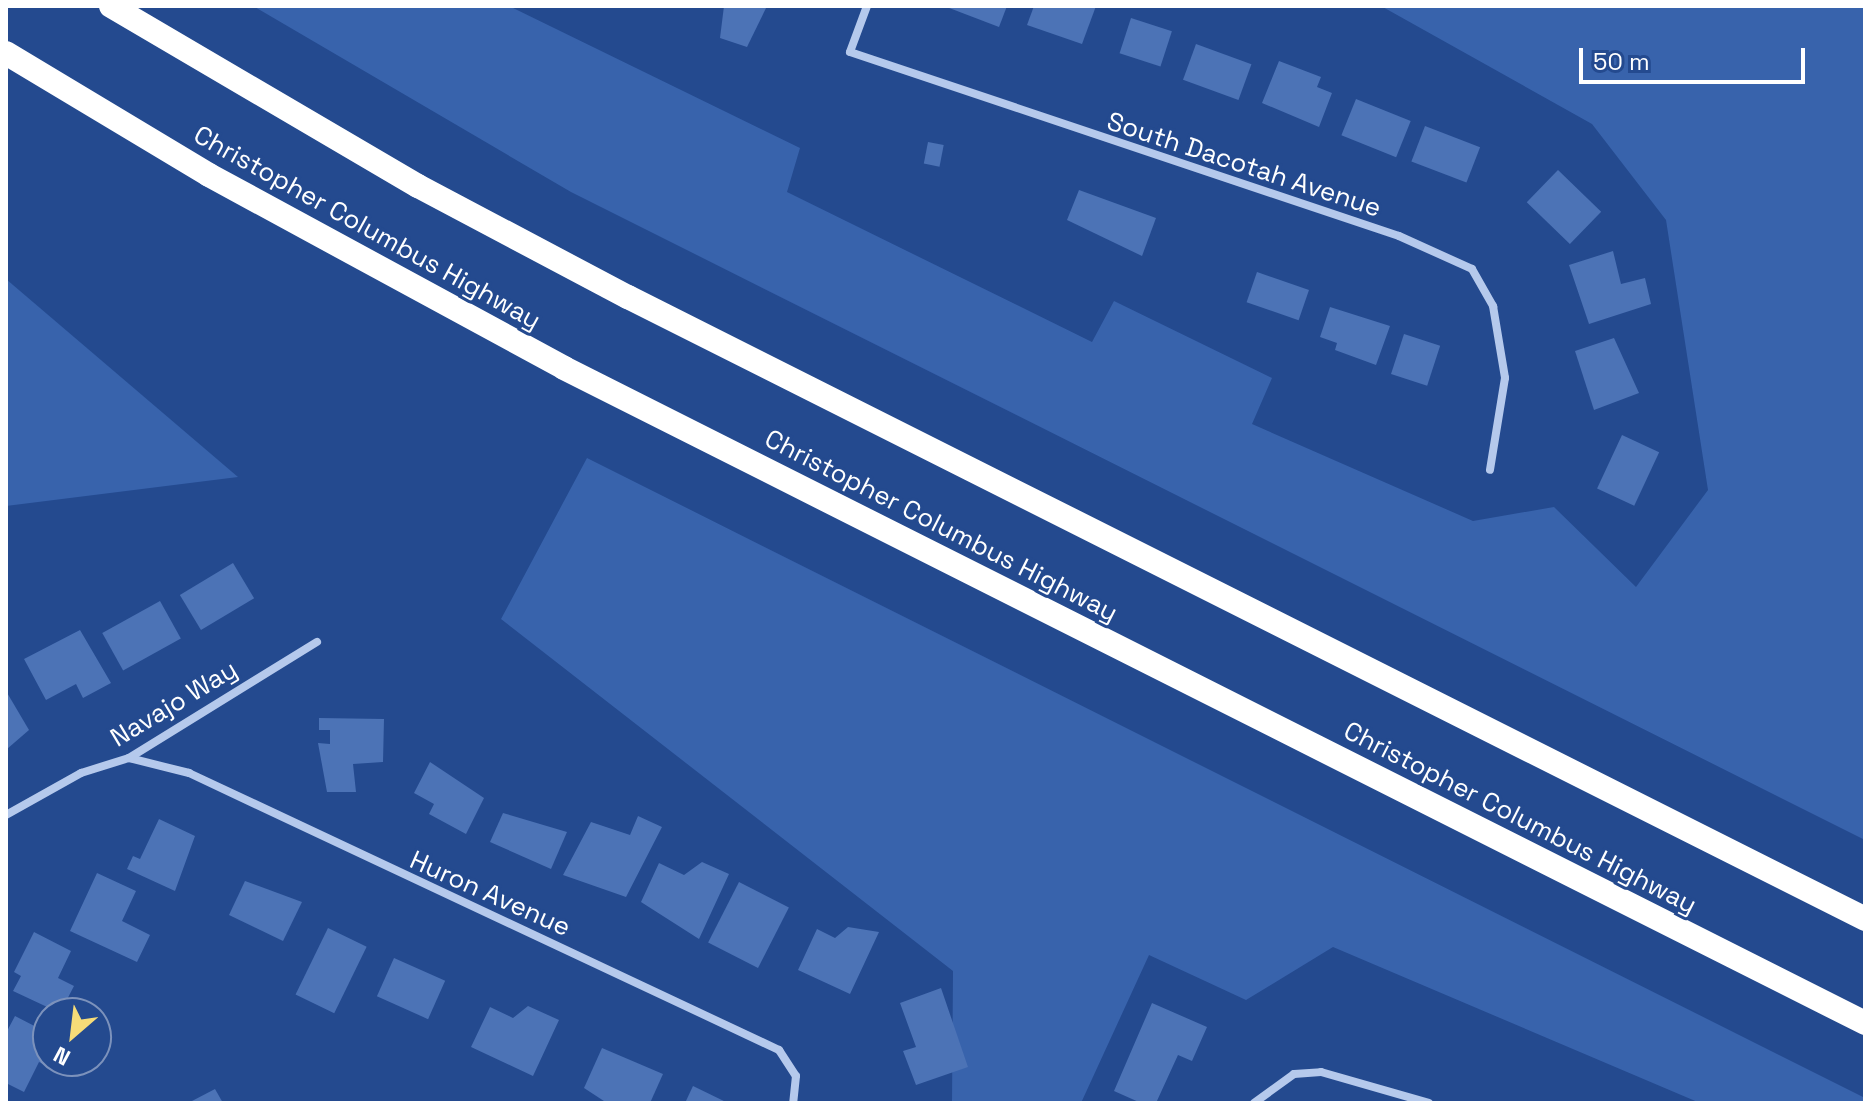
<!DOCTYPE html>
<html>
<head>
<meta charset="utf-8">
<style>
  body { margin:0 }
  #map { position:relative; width:1871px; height:1109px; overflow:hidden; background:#244a8f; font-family:"Space Grotesk",sans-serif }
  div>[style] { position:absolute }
  .green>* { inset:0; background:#3863ac }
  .building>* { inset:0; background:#4c73b6; transform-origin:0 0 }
  .street>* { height:8px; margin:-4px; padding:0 4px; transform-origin:4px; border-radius:4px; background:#b5c9ec }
  .highway>* { height:24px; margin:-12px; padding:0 12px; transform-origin:12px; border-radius:12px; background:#fff }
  span { translate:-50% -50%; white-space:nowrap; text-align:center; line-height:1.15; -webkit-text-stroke:6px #244a8f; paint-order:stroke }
  .street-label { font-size:26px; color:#fff }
  .frame { position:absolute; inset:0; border:8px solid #fff; pointer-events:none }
  .north { position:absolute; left:32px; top:997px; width:80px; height:80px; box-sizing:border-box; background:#244a8f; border:2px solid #7c92bc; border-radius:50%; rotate:208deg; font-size:22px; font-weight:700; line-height:32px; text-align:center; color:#fff }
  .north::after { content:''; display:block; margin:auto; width:28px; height:36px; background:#f6dc78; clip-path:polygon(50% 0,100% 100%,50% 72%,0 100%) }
  .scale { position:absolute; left:1579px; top:48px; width:226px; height:36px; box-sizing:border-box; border:4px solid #fff; border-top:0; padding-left:10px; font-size:24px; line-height:28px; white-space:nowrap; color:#fff; -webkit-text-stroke:6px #244a8f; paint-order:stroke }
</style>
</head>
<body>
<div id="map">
  <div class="green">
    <div style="clip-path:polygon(253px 6px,509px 6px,800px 148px,787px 192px,1092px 342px,1114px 301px,1272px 378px,1252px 424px,1473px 521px,1554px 507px,1636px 587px,1708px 490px,1666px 220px,1592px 124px,1381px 6px,1865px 6px,1865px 840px,571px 192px)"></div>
    <div style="clip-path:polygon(6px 279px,238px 477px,6px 506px)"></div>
    <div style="clip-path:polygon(587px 458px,1865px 1098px,1865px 1103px,1700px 1103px,1333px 947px,1246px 1000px,1149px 955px,1081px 1103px,952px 1103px,953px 971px,501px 619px)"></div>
  </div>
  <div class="building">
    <div style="clip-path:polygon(724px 6px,767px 6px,747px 47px,720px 38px)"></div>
    <div style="clip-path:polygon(944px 6px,1007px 6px,999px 27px)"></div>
    <div style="clip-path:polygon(1034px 6px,1096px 6px,1082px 44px,1027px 25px)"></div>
    <div style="left:1131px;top:18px;width:43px;height:37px;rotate:18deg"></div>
    <div style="left:1196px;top:44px;width:59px;height:38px;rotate:20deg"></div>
    <div style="clip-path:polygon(1279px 61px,1321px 77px,1317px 87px,1332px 93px,1319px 127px,1262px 103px)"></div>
    <div style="left:1356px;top:99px;width:59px;height:39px;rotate:22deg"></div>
    <div style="left:1425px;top:126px;width:59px;height:38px;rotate:21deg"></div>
    <div style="left:928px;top:142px;width:16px;height:22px;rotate:11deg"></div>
    <div style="left:1558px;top:170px;width:60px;height:45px;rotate:44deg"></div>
    <div style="clip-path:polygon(1079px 190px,1156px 218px,1142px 256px,1067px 220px)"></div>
    <div style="clip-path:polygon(1613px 251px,1621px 284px,1645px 278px,1651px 304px,1589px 324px,1569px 265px)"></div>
    <div style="left:1257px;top:272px;width:55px;height:32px;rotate:19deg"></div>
    <div style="clip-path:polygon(1330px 307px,1390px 326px,1376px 365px,1335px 350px,1337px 343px,1320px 337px)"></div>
    <div style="left:1404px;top:334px;width:38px;height:42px;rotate:18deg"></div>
    <div style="clip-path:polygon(1614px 338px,1639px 393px,1594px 410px,1575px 351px)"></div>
    <div style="left:1622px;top:435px;width:41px;height:59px;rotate:25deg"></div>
    <div style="left:233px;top:563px;width:41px;height:62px;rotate:59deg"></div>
    <div style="left:160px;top:601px;width:43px;height:66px;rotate:61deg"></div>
    <div style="clip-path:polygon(80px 630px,111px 683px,83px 698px,76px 684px,46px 700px,24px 659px)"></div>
    <div style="clip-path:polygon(6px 691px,29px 730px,7px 749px,6px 746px)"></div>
    <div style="clip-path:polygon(319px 718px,384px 719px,383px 762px,353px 764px,356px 792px,327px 792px,318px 743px,330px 744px,330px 730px,319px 730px)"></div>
    <div style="clip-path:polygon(430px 762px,484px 798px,466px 834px,429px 814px,434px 804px,414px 793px)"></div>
    <div style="clip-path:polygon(503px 813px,567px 832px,551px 869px,490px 842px)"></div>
    <div style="clip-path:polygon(638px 816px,662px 827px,626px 897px,563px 875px,591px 822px,630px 835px)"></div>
    <div style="clip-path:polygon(159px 819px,195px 836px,175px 891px,127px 869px,133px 856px,140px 859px)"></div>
    <div style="clip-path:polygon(702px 862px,729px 874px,699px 939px,641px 902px,659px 863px,684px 875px)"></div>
    <div style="clip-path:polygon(97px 873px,136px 891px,122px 921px,150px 935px,137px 962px,70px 931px)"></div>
    <div style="clip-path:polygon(245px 881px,302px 902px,283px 941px,229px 915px)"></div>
    <div style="left:739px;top:882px;width:56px;height:68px;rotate:27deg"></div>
    <div style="clip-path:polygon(848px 927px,879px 932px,850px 994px,798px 970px,817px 929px,835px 938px)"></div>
    <div style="left:328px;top:928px;width:43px;height:74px;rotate:26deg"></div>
    <div style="clip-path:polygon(34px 932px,71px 951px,58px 978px,74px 986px,60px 1013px,13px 991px,21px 976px,14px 972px)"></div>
    <div style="left:394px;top:958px;width:56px;height:42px;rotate:24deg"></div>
    <div style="clip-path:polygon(941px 988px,968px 1067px,916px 1085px,903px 1051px,916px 1047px,900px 1003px)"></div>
    <div style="clip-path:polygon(1152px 1003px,1207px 1027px,1192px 1061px,1178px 1055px,1156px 1103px,1141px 1103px,1114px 1091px)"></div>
    <div style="clip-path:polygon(528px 1006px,559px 1020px,533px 1076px,471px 1047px,490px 1007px,513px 1018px)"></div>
    <div style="clip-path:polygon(15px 1016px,48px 1033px,48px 1061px,55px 1061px,52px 1068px,39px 1062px,24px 1092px,6px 1083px,6px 1033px)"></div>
    <div style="clip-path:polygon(602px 1048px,663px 1074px,650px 1103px,607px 1103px,584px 1088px)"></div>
    <div style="clip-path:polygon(693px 1086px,728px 1103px,685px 1103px)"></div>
    <div style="clip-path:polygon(215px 1089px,223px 1103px,193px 1103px,192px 1101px)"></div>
  </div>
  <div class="street">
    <div style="left:867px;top:6px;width:49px;rotate:110.3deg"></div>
    <div style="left:850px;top:52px;width:579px;rotate:18.53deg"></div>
    <div style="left:1399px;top:236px;width:80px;rotate:24.3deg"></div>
    <div style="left:1472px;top:269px;width:43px;rotate:60.4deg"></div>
    <div style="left:1493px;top:306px;width:73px;rotate:80.5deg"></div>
    <div style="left:1505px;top:378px;width:93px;rotate:99.3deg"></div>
    <div style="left:129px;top:758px;width:62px;rotate:14deg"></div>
    <div style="left:189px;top:773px;width:652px;rotate:25.15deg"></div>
    <div style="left:779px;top:1050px;width:31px;rotate:57deg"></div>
    <div style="left:796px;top:1076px;width:27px;rotate:96deg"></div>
    <div style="left:6px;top:815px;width:86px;rotate:-29.2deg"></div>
    <div style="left:81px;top:773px;width:50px;rotate:-17.4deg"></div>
    <div style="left:129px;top:758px;width:221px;rotate:-31.7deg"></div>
    <div style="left:1254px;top:1103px;width:49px;rotate:-35.9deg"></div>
    <div style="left:1294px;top:1074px;width:27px;rotate:-4deg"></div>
    <div style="left:1321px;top:1072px;width:112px;rotate:16deg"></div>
  </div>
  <div class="highway">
    <div style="left:111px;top:6px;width:356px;rotate:30.4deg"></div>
    <div style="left:418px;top:186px;width:238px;rotate:27.9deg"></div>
    <div style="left:628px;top:297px;width:1385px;rotate:26.69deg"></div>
    <div style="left:6px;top:53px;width:237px;rotate:31deg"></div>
    <div style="left:209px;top:175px;width:404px;rotate:28.5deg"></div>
    <div style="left:564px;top:368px;width:1457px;rotate:26.72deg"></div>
  </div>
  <div class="street-label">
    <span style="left:1244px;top:165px;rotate:18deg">South Dacotah Avenue</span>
    <span style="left:367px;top:228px;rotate:29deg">Christopher Columbus Highway</span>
    <span style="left:941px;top:526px;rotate:27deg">Christopher Columbus Highway</span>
    <span style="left:174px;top:704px;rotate:-31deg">Navajo Way</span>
    <span style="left:1520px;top:818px;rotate:27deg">Christopher Columbus Highway</span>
    <span style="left:490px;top:894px;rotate:24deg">Huron Avenue</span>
  </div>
  <div class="frame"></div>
  <div class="north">N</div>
  <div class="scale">50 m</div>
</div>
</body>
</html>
